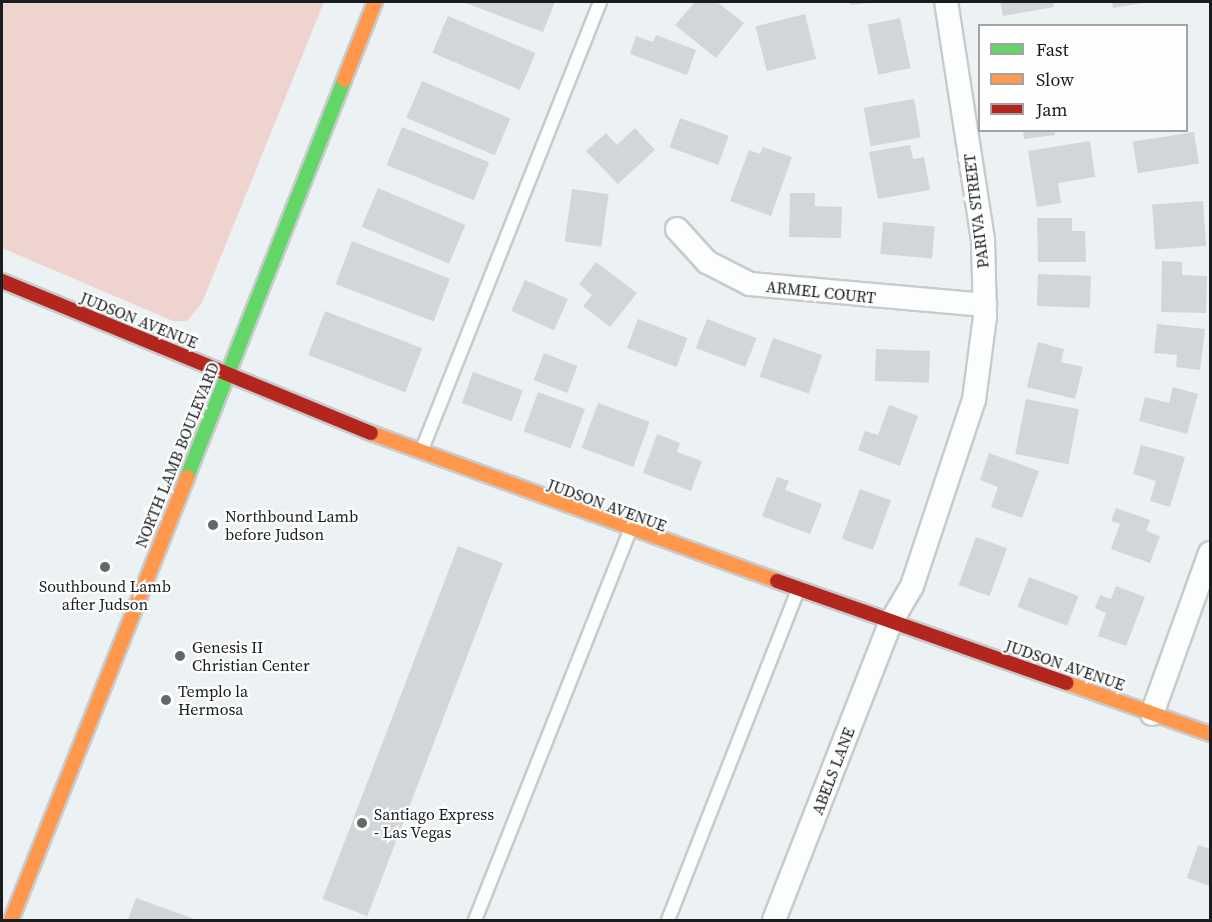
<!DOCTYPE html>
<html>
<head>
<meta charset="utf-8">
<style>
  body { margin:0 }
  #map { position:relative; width:1212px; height:922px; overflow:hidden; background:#ecf2f4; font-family:"Source Serif 4",serif }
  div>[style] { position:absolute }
  .green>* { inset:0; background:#efd3cf }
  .building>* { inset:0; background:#d2d6d8; transform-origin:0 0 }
  .roads { filter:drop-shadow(2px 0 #c7cbcc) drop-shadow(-2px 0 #c7cbcc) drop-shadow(0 2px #c7cbcc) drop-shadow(0 -2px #c7cbcc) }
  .lane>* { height:12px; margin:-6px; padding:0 6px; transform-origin:6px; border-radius:6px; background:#fcfdfd }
  .street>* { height:22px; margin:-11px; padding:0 11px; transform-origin:11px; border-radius:11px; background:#fcfdfd }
  .fast>* { height:14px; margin:-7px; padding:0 7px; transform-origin:7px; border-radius:7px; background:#63d668 }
  .slow>* { height:14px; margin:-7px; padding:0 7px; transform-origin:7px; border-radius:7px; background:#ff974d }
  .jam>* { height:14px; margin:-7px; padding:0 7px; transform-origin:7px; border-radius:7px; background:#b3261e }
  .dots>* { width:16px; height:16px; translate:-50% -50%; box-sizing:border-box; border:3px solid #fefefe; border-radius:50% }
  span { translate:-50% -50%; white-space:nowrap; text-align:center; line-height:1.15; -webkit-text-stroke:4.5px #fefefe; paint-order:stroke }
  .street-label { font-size:16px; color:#191d1e }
  .poi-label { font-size:16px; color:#191d1e }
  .left { translate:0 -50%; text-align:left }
  .frame { position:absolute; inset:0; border:3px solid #191d1e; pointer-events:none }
  .legend { position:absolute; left:978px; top:24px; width:210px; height:108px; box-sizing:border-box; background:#fefefe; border:2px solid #a2a4a4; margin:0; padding:8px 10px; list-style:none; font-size:18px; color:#191d1e }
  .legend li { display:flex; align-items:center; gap:12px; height:30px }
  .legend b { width:30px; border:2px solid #a2a4a4 }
</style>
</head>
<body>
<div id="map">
  <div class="green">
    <div style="clip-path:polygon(2px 2px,324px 2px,202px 303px,187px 321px,173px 321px,2px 248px)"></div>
  </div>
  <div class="building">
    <div style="clip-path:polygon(463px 2px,555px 2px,543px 32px)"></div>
    <div style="clip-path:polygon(695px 2px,717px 2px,744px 23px,716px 58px,675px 25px)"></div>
    <div style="clip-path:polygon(850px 2px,869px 2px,869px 3px,850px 5px)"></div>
    <div style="clip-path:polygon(1000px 2px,1053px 2px,1054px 7px,1003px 16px)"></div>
    <div style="clip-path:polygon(1112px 2px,1143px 2px,1143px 3px,1113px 8px)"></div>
    <div style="left:805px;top:14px;width:46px;height:51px;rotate:76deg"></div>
    <div style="left:448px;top:16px;width:95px;height:40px;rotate:23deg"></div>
    <div style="left:900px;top:18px;width:51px;height:33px;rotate:78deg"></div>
    <div style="clip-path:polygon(656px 35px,696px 50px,687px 75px,630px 54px,636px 36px,653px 42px)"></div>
    <div style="left:422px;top:81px;width:96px;height:40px;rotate:23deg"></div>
    <div style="left:914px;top:99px;width:39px;height:51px;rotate:80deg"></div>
    <div style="left:680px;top:118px;width:52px;height:31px;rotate:20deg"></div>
    <div style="left:402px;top:127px;width:94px;height:41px;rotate:22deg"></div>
    <div style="clip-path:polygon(635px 128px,655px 150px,618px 184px,586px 151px,606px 133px,617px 145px)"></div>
    <div style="clip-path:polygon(1023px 130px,1055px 130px,1055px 135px,1024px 139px)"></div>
    <div style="left:1194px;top:132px;width:32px;height:62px;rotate:81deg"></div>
    <div style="clip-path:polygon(1090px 141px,1095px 177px,1058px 183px,1061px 203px,1037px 207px,1028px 151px)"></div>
    <div style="clip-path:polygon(910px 145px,913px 159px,924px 157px,930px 190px,878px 199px,869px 152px)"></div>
    <div style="clip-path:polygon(763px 147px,792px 157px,771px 216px,730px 201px,749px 150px,760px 154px)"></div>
    <div style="left:378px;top:188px;width:95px;height:42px;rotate:23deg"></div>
    <div style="left:572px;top:189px;width:37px;height:53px;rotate:8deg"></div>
    <div style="clip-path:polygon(790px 193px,815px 193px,815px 206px,842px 207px,841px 238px,789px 237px)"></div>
    <div style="left:1203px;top:201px;width:45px;height:51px;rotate:86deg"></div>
    <div style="clip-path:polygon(1037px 218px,1072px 218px,1072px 231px,1085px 231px,1086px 262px,1038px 262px)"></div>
    <div style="left:883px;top:222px;width:52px;height:32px;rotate:5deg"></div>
    <div style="left:352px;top:241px;width:105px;height:46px;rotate:21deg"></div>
    <div style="clip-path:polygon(1162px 261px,1182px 262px,1182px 275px,1207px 276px,1206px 313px,1161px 312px)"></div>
    <div style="clip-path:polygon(596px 262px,637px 293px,610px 327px,583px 306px,592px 295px,579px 284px)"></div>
    <div style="left:1038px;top:274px;width:53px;height:32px;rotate:2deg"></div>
    <div style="left:525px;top:280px;width:47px;height:34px;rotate:24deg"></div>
    <div style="left:325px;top:311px;width:104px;height:47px;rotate:21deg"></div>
    <div style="left:638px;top:319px;width:53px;height:31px;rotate:21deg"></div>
    <div style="left:707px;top:319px;width:53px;height:31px;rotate:21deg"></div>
    <div style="clip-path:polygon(1157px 324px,1205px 329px,1200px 370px,1176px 367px,1177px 355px,1154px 353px)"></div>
    <div style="left:773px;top:338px;width:52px;height:41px;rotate:19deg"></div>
    <div style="clip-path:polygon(1038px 342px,1064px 349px,1061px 362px,1083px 367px,1075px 399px,1027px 387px)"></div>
    <div style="left:876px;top:349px;width:54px;height:32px;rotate:2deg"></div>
    <div style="left:544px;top:353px;width:36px;height:29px;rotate:21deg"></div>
    <div style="left:473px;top:372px;width:53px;height:33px;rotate:20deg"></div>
    <div style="clip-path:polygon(1173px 387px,1198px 394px,1187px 434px,1139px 421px,1145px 397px,1169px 403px)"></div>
    <div style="left:538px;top:392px;width:50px;height:42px;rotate:20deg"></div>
    <div style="left:1026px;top:399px;width:54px;height:56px;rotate:11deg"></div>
    <div style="left:598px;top:403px;width:55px;height:48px;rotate:20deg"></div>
    <div style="clip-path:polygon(889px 405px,918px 416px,900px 466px,858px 450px,865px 431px,878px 435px)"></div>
    <div style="clip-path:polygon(657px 434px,680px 443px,677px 452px,702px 461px,691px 491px,643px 473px)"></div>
    <div style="clip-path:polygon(1141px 445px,1185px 457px,1170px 507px,1150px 501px,1156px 481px,1133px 474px)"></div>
    <div style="clip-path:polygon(989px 453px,1039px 471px,1022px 518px,991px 507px,998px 487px,980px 480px)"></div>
    <div style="clip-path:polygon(777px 477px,789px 481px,785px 490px,822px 504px,810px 534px,762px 516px)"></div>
    <div style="left:860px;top:489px;width:33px;height:53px;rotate:20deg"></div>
    <div style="clip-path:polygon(1116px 508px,1150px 520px,1146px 531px,1160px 536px,1150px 563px,1111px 549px,1120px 524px,1111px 521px)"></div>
    <div style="left:976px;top:537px;width:33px;height:51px;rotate:20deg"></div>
    <div style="left:458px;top:546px;width:48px;height:378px;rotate:21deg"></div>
    <div style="left:1029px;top:577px;width:53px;height:32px;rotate:21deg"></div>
    <div style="clip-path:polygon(1116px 586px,1145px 597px,1126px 646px,1098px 636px,1106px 613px,1095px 608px,1100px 595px,1111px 599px)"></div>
    <div style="clip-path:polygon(1198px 845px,1210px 849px,1210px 886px,1187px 878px)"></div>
    <div style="clip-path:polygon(136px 898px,197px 920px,128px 920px)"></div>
  </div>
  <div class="roads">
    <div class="lane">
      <div style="left:421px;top:452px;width:484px;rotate:-68.3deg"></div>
      <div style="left:475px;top:920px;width:419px;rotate:-68.3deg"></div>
      <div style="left:668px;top:920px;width:355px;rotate:-68.5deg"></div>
    </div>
    <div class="street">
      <div style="left:677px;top:229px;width:45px;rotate:47.7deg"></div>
      <div style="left:707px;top:262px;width:48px;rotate:27.1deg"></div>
      <div style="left:750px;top:284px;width:236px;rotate:5.1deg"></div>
      <div style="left:1152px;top:714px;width:171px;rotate:-70.2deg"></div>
      <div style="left:774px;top:920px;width:320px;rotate:-68.6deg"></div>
      <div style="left:891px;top:622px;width:42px;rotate:-59.7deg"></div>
      <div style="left:912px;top:586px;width:196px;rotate:-71.6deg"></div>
      <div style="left:974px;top:400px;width:84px;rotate:-82.5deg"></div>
      <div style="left:985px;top:317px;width:77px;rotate:-91.5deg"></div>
      <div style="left:983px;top:240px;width:241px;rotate:-98.8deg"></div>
    </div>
    <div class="fast">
      <div style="left:187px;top:477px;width:427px;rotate:-68.4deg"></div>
    </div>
    <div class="slow">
      <div style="left:344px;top:80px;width:84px;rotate:-68.3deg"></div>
      <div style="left:371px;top:433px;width:432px;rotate:20deg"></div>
      <div style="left:1067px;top:683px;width:152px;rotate:19.6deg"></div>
      <div style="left:11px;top:920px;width:477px;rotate:-68.3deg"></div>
    </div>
    <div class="jam">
      <div style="left:2px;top:281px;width:399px;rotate:22.4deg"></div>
      <div style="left:777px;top:581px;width:307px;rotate:19.4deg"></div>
    </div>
  </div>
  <div class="dots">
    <div style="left:213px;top:525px;background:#636869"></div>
    <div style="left:105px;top:567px;background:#636869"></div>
    <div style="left:180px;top:656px;background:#636869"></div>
    <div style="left:166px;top:700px;background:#636869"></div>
    <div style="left:362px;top:823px;background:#636869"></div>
  </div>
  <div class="street-label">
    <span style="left:976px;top:211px;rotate:-97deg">PARIVA STREET</span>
    <span style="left:821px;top:292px;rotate:6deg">ARMEL COURT</span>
    <span style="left:139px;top:320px;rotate:22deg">JUDSON AVENUE</span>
    <span style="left:177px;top:455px;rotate:-68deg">NORTH LAMB BOULEVARD</span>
    <span style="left:607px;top:505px;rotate:20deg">JUDSON AVENUE</span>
    <span style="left:1065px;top:665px;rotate:19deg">JUDSON AVENUE</span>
    <span style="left:833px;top:771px;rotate:-69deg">ABELS LANE</span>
  </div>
  <div class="poi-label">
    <span class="left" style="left:225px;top:525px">Northbound Lamb<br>before Judson</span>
    <span style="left:105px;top:595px">Southbound Lamb<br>after Judson</span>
    <span class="left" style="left:192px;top:656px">Genesis II<br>Christian Center</span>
    <span class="left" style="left:178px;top:700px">Templo la<br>Hermosa</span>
    <span class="left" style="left:374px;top:823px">Santiago Express<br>- Las Vegas</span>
  </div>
  <div class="frame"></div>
  <ul class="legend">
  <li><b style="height:8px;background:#63d668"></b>Fast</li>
  <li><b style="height:8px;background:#ff974d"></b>Slow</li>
  <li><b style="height:8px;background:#b3261e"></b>Jam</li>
  </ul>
</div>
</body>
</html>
